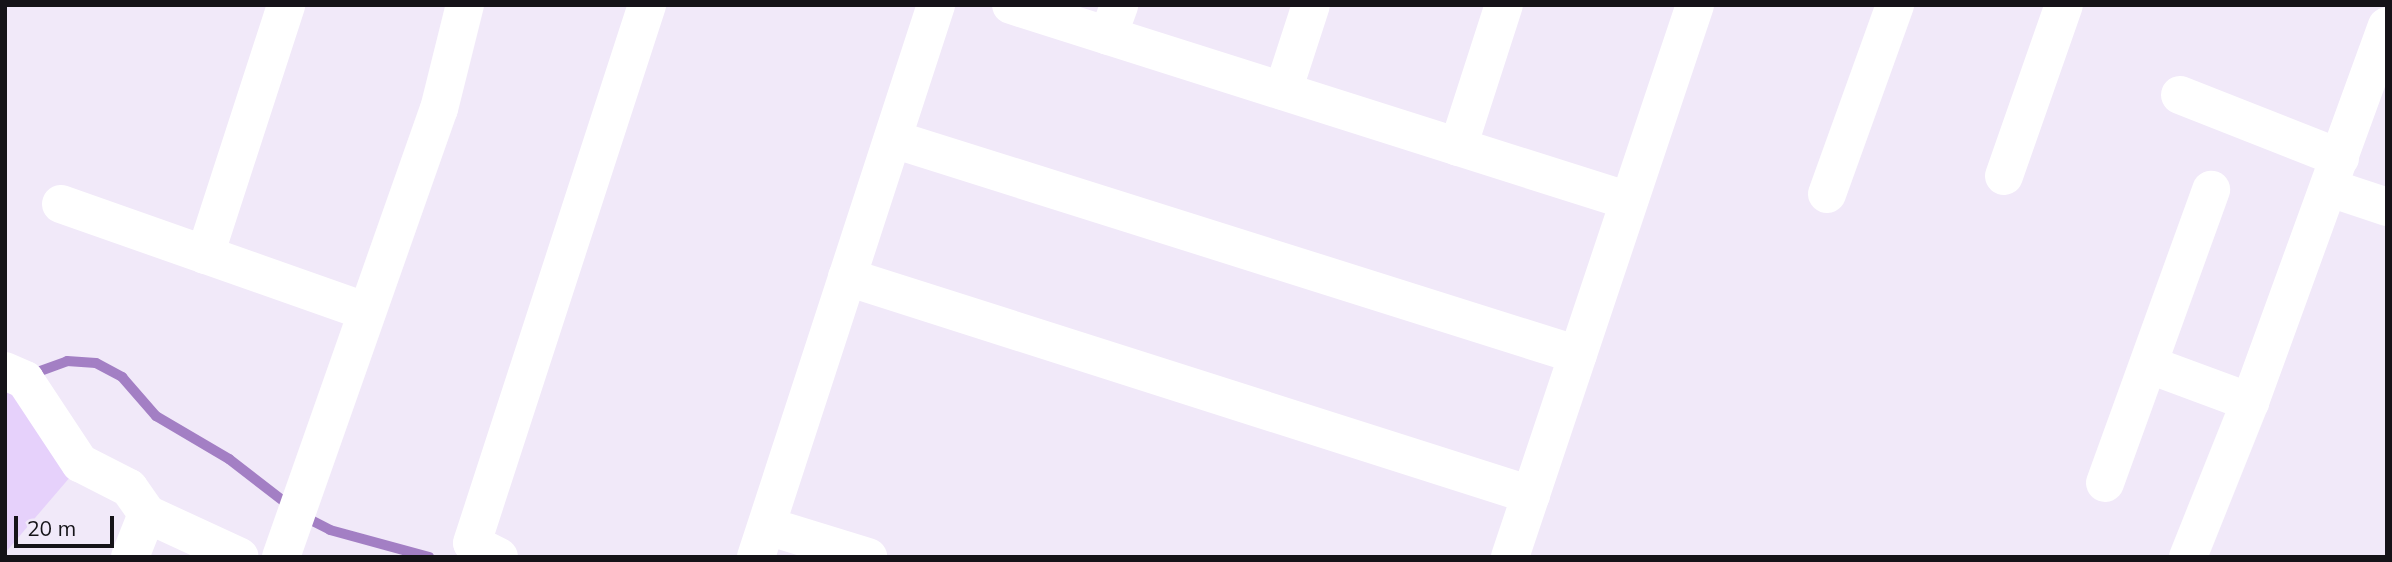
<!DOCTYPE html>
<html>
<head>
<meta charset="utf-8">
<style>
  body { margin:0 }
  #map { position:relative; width:2392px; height:562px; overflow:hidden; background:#f1e9f9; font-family:Mulish,sans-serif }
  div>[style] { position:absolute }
  .green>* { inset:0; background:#e6d1fb }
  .stream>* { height:10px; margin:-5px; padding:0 5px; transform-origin:5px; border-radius:5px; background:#a37fc4 }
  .minor>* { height:38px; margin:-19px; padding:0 19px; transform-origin:19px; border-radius:19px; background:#fff }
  span { translate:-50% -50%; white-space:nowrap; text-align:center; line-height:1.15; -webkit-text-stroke:7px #f1e9f9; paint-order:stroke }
  .frame { position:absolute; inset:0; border:7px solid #151318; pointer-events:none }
  .scale { position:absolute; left:14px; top:516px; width:100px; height:32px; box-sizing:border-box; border:4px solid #151318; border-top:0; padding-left:9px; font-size:21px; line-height:24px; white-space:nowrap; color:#151318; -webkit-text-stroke:5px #f1e9f9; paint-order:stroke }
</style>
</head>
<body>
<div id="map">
  <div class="green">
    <div style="clip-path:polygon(5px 380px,71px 476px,5px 553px)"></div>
  </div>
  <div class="stream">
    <div style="left:32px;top:374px;width:37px;rotate:-20deg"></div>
    <div style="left:67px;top:361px;width:29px;rotate:4deg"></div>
    <div style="left:96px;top:363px;width:30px;rotate:28deg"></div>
    <div style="left:122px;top:377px;width:52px;rotate:48.9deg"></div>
    <div style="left:156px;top:416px;width:85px;rotate:30.5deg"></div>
    <div style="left:229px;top:459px;width:78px;rotate:37.7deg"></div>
    <div style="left:303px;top:516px;width:30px;rotate:27deg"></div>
    <div style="left:330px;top:530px;width:103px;rotate:15.3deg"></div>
  </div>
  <div class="minor">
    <div style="left:1011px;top:5px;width:648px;rotate:17.6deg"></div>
    <div style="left:1108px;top:36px;width:33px;rotate:-70deg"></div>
    <div style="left:1283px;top:91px;width:90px;rotate:-72deg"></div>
    <div style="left:2180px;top:95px;width:172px;rotate:21.5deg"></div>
    <div style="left:893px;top:139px;width:718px;rotate:17.5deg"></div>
    <div style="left:1458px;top:147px;width:149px;rotate:-72.1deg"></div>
    <div style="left:2004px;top:176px;width:181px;rotate:-70.7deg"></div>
    <div style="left:2330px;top:188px;width:60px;rotate:18.4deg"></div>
    <div style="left:1827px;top:194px;width:201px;rotate:-70.2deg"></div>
    <div style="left:61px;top:204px;width:324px;rotate:19.4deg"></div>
    <div style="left:205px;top:255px;width:263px;rotate:-72deg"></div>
    <div style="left:847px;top:277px;width:718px;rotate:17.68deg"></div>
    <div style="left:2150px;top:365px;width:107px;rotate:20.3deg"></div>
    <div style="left:5px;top:371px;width:22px;rotate:24deg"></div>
    <div style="left:25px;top:380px;width:100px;rotate:56.5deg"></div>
    <div style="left:80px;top:463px;width:55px;rotate:27deg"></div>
    <div style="left:129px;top:488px;width:32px;rotate:55deg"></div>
    <div style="left:2105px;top:483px;width:312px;rotate:-70.1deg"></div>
    <div style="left:767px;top:526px;width:106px;rotate:17.1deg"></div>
    <div style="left:130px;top:557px;width:46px;rotate:-68.4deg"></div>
    <div style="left:147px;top:514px;width:102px;rotate:24.8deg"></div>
    <div style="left:281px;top:557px;width:475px;rotate:-70.6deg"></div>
    <div style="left:439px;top:109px;width:107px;rotate:-76deg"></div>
    <div style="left:499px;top:557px;width:30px;rotate:-153deg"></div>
    <div style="left:472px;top:543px;width:566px;rotate:-71.98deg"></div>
    <div style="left:756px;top:557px;width:581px;rotate:-71.94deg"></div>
    <div style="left:1510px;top:557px;width:582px;rotate:-71.47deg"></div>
    <div style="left:2188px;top:557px;width:167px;rotate:-68.2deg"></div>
    <div style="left:2250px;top:402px;width:400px;rotate:-70deg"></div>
  </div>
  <div class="frame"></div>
  <div class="scale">20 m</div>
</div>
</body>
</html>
